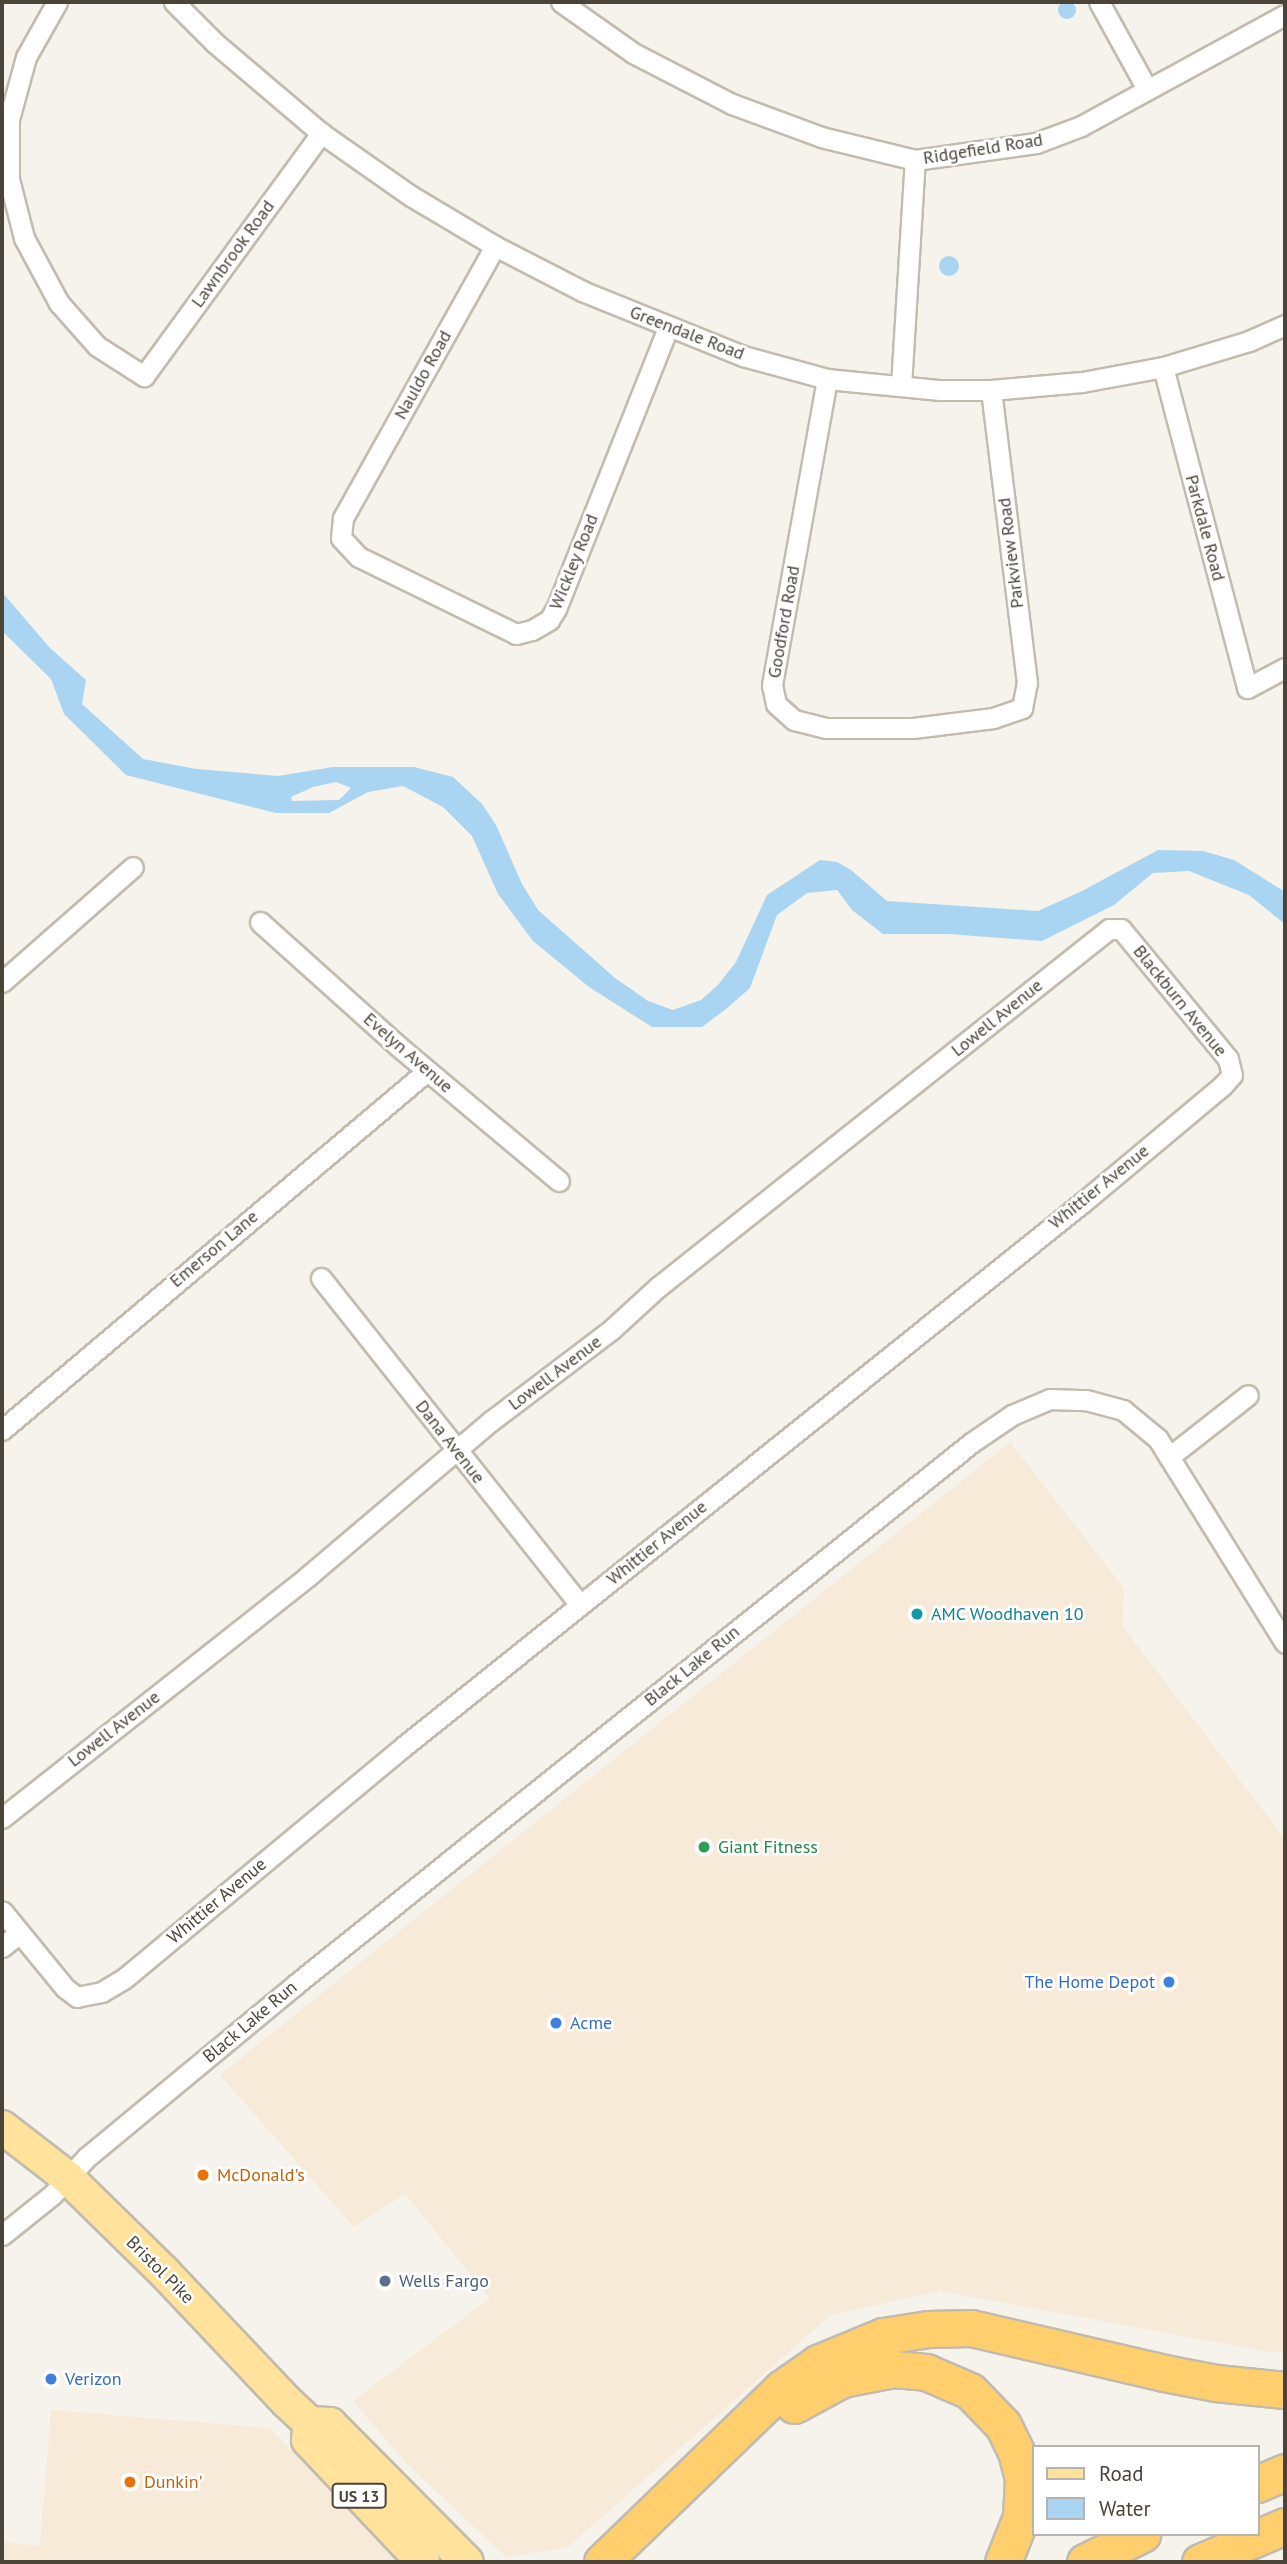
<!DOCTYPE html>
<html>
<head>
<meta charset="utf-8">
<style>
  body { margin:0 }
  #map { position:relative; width:1287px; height:2564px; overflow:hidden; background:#f6f3ec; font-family:"PT Sans",sans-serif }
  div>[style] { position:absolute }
  .commercial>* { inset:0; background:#f7ead8 }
  .water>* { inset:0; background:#a9d4f2 }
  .round { border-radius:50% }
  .roads { filter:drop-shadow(2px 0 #c2bbae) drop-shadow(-2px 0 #c2bbae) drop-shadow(0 2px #c2bbae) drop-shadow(0 -2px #c2bbae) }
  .minor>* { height:19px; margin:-9.5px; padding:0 9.5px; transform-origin:9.5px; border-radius:9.5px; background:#fff }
  .primary>* { height:32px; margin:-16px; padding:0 16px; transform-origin:16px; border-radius:16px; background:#ffe39c }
  .motorway>* { height:35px; margin:-17.5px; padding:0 17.5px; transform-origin:17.5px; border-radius:17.5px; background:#ffcf6e }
  .dots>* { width:19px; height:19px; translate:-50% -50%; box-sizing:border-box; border:4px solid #fff; border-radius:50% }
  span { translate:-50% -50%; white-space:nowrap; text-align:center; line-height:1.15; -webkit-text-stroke:5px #fff; paint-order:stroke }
  .shield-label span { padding:2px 5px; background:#fff; border:2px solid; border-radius:5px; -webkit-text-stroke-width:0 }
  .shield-label { font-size:16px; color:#4b4439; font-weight:700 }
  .street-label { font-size:18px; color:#4b4439 }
  .culture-label { font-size:18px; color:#0d838f }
  .left { translate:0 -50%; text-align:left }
  .leisure-label { font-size:18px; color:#27864d }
  .shop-label { font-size:18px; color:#366cbe }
  .right { translate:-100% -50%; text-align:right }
  .food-label { font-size:18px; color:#c56008 }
  .service-label { font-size:18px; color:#4e5e75 }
  .frame { position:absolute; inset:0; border:4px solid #4b4439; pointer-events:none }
  .legend { position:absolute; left:1032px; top:2445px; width:228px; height:91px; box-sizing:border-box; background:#fff; border:2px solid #b7b4b0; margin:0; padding:9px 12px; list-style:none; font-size:21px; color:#4b4439 }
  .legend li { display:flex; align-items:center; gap:14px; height:35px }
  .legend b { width:35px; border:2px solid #b7b4b0 }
</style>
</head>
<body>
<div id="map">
  <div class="commercial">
    <div style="clip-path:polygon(1010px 1442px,1124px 1588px,1123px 1627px,1285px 1839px,1285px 2352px,1269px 2352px,940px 2291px,831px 2315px,568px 2547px,506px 2557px,409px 2466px,353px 2401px,490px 2298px,405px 2194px,354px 2227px,220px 2075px)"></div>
    <div style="clip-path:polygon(51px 2410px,269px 2428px,404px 2562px,2px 2562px,2px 2542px,40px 2546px)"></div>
  </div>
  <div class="water">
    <div class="round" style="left:1058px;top:1px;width:18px;height:18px"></div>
    <div class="round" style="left:939px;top:256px;width:20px;height:20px"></div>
    <div style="clip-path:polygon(evenodd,2px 592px,50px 648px,86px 680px,82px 704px,143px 759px,196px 769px,278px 776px,333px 767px,414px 767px,453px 777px,482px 804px,496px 825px,522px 884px,538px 910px,615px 978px,648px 1001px,673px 1010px,701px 1000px,718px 985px,736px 962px,767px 895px,820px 860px,837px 862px,851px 870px,887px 901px,1038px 911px,1082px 891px,1158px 850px,1203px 851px,1234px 860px,1285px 892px,1285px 924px,1249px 895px,1189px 871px,1153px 873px,1114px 905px,1042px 941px,948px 934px,883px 934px,852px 910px,837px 890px,807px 893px,777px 915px,750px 988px,726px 1009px,702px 1027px,652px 1027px,589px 987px,533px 941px,498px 894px,472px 836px,443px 807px,403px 786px,368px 792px,329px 813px,276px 813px,126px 775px,64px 714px,51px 679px,2px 631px,2px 592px,336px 782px,351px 788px,339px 800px,292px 801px,291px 797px,313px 787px,336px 782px)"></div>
  </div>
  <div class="roads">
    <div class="minor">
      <div style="left:57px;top:2px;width:63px;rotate:119.4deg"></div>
      <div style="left:26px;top:57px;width:64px;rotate:105.3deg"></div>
      <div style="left:9px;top:119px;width:60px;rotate:90deg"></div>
      <div style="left:9px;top:179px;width:61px;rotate:75.7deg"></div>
      <div style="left:24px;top:238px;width:74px;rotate:61.7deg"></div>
      <div style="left:59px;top:303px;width:57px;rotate:48.5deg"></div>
      <div style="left:97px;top:346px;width:56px;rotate:32.6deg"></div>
      <div style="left:144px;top:376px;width:301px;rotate:-53.9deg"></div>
      <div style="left:174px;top:2px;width:58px;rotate:45deg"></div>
      <div style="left:215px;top:43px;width:139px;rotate:40.3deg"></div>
      <div style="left:321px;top:133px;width:110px;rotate:35deg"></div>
      <div style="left:411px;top:196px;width:98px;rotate:30.8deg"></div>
      <div style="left:495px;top:246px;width:98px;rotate:27.3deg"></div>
      <div style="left:582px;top:291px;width:174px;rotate:22deg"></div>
      <div style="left:743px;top:356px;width:87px;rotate:15.3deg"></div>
      <div style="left:827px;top:379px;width:114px;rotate:5.6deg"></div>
      <div style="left:940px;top:390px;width:51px"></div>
      <div style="left:991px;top:390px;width:91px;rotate:-5deg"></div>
      <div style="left:1082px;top:382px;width:82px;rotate:-10.5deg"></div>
      <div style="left:1163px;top:367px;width:90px;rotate:-16.8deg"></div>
      <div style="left:1249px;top:341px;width:39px;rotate:-24deg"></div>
      <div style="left:561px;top:2px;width:88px;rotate:35.3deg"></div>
      <div style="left:633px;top:53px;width:111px;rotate:27.3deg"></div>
      <div style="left:732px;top:104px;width:95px;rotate:20.3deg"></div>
      <div style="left:821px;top:137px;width:97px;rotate:13.7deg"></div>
      <div style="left:915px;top:160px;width:122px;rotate:-8deg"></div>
      <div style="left:1036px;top:143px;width:48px;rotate:-20.7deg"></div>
      <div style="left:1081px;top:126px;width:232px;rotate:-28.6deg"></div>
      <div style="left:1099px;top:2px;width:99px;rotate:61.1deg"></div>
      <div style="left:495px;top:246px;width:312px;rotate:119.2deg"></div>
      <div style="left:343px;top:518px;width:20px;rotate:96deg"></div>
      <div style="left:341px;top:538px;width:26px;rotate:47deg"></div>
      <div style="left:359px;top:557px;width:175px;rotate:26.1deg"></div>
      <div style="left:516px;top:634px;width:16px;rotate:-14deg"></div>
      <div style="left:532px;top:630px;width:20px;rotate:-30deg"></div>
      <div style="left:549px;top:620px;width:13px;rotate:-58deg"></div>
      <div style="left:556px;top:609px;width:303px;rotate:-68.3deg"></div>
      <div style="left:1163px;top:367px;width:332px;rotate:75.3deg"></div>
      <div style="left:1247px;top:688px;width:43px;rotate:-27.8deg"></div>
      <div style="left:827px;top:379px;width:311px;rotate:100.2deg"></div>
      <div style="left:772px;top:685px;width:19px;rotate:78deg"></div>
      <div style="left:776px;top:704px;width:24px;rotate:42deg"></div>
      <div style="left:794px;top:720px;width:33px;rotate:14deg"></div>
      <div style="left:826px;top:728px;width:87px"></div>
      <div style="left:913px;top:728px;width:81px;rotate:-7.1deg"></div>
      <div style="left:993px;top:718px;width:31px;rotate:-19deg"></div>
      <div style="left:1022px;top:708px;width:25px;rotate:-79deg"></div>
      <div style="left:1027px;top:683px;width:295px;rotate:-97deg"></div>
      <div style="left:901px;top:386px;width:226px;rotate:-86.5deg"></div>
      <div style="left:260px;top:922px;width:186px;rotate:41.9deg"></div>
      <div style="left:398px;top:1046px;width:210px;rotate:40deg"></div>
      <div style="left:2px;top:982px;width:174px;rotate:-41.3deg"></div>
      <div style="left:321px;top:1278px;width:417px;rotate:51.6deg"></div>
      <div style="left:2px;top:1430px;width:556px;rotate:-40.19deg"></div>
      <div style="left:1169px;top:1457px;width:100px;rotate:-38.1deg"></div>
      <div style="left:2px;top:1818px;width:390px;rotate:-38.3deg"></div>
      <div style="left:308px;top:1576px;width:240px;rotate:-40.3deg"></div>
      <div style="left:491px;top:1421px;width:151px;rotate:-37.2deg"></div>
      <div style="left:611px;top:1330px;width:64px;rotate:-42.5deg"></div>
      <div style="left:658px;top:1287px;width:576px;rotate:-38.44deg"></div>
      <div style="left:1109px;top:929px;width:12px"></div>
      <div style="left:1121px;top:929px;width:168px;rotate:50.5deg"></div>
      <div style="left:1228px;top:1059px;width:16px;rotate:76deg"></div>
      <div style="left:1232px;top:1075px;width:15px;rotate:132deg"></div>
      <div style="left:1222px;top:1086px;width:182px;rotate:140.1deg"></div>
      <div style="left:1082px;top:1203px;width:870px;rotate:141.3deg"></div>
      <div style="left:403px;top:1747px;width:361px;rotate:140.3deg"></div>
      <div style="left:125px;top:1978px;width:27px;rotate:149deg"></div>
      <div style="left:102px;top:1992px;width:25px;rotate:169deg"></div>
      <div style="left:77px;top:1997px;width:15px;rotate:-143deg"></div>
      <div style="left:65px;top:1988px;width:99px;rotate:-129.3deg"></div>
      <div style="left:2px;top:1947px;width:22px;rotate:-39deg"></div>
      <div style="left:2px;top:2235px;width:64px;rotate:-38.7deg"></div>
      <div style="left:52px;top:2195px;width:52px;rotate:-47.4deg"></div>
      <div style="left:87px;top:2157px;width:271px;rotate:-39.6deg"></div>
      <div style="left:296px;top:1984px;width:865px;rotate:-38.71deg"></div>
      <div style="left:971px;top:1443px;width:50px;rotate:-34.3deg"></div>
      <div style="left:1012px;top:1415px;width:41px;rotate:-22.8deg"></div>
      <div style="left:1050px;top:1399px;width:36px;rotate:2deg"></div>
      <div style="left:1086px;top:1400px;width:38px;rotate:15deg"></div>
      <div style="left:1123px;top:1410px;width:45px;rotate:39.6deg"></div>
      <div style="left:1158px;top:1439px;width:240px;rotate:58.1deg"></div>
    </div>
    <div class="primary">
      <div style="left:2px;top:2127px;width:83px;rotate:37.7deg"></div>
      <div style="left:68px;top:2178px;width:134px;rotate:44.4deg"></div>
      <div style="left:164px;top:2272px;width:178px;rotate:46.6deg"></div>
      <div style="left:286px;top:2401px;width:33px;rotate:43deg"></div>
      <div style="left:310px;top:2423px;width:20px;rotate:3deg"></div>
      <div style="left:330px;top:2424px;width:194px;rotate:45.2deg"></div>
      <div style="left:310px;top:2423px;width:17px;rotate:97deg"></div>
      <div style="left:308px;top:2440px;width:168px;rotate:46.7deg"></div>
    </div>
    <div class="motorway">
      <div style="left:794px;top:2405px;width:55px;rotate:-28.4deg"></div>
      <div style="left:842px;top:2379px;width:52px;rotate:-11.1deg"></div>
      <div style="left:893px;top:2369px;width:33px;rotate:5deg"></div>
      <div style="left:926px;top:2372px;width:48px;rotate:23.4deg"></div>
      <div style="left:970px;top:2391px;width:47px;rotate:45.9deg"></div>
      <div style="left:1003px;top:2425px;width:30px;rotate:64deg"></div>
      <div style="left:1016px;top:2452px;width:28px;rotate:75deg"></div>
      <div style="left:1023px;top:2479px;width:38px;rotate:93deg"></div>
      <div style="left:1021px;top:2517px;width:48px;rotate:111.8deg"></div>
      <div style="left:1257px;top:2484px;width:30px;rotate:-23deg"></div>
      <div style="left:602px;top:2562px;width:250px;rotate:-44deg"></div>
      <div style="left:782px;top:2388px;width:44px;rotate:-34.8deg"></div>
      <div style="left:818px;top:2363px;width:70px;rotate:-22.6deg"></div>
      <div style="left:883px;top:2336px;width:47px;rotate:-8.7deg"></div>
      <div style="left:929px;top:2329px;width:42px;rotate:-1.4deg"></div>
      <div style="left:971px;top:2328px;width:198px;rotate:13.1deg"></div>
      <div style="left:1164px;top:2373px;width:53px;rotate:10.9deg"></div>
      <div style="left:1216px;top:2383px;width:69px;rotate:5.8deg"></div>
      <div style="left:1085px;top:2562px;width:64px;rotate:-26.2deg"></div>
      <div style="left:1200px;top:2562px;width:92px;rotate:-23deg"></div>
    </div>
  </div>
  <div class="dots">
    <div style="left:917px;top:1614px;background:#0f9aa8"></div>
    <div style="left:704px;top:1847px;background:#2e9e5b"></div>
    <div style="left:1169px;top:1982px;background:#3f7fe0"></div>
    <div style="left:556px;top:2023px;background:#3f7fe0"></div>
    <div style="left:203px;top:2175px;background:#e8710a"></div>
    <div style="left:385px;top:2281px;background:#5c6f8a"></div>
    <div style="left:51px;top:2379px;background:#3f7fe0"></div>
    <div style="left:130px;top:2482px;background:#e8710a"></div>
  </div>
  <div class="shield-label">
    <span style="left:359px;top:2496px">US 13</span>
  </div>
  <div class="street-label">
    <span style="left:983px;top:149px;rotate:-9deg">Ridgefield Road</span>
    <span style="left:233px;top:254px;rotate:-54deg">Lawnbrook Road</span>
    <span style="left:687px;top:333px;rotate:21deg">Greendale Road</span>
    <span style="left:423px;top:375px;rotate:-61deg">Nauldo Road</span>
    <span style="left:1205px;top:528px;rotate:75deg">Parkdale Road</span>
    <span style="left:1011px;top:553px;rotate:-97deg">Parkview Road</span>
    <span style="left:574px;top:562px;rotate:-68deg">Wickley Road</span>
    <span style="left:784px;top:622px;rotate:-80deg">Goodford Road</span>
    <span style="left:1180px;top:1001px;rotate:51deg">Blackburn Avenue</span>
    <span style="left:997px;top:1018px;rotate:-39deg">Lowell Avenue</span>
    <span style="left:408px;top:1053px;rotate:41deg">Evelyn Avenue</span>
    <span style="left:1099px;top:1187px;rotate:-39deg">Whittier Avenue</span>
    <span style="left:214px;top:1249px;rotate:-40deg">Emerson Lane</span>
    <span style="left:555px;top:1373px;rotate:-37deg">Lowell Avenue</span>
    <span style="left:450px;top:1442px;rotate:52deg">Dana Avenue</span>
    <span style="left:657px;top:1543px;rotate:-39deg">Whittier Avenue</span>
    <span style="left:692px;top:1666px;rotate:-39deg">Black Lake Run</span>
    <span style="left:114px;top:1729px;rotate:-38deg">Lowell Avenue</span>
    <span style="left:217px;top:1901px;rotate:-40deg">Whittier Avenue</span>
    <span style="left:250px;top:2022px;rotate:-40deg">Black Lake Run</span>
    <span style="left:160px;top:2270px;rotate:45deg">Bristol Pike</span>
  </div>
  <div class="culture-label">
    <span class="left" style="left:931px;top:1614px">AMC Woodhaven 10</span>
  </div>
  <div class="leisure-label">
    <span class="left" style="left:718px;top:1847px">Giant Fitness</span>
  </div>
  <div class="shop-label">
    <span class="right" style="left:1155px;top:1982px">The Home Depot</span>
    <span class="left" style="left:570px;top:2023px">Acme</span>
    <span class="left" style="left:65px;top:2379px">Verizon</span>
  </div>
  <div class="food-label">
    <span class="left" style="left:217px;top:2175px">McDonald's</span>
    <span class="left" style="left:144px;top:2482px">Dunkin'</span>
  </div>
  <div class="service-label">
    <span class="left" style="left:399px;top:2281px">Wells Fargo</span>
  </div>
  <div class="frame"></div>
  <ul class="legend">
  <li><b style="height:9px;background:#ffe39c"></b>Road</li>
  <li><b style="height:19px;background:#a9d4f2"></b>Water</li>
  </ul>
</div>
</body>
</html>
